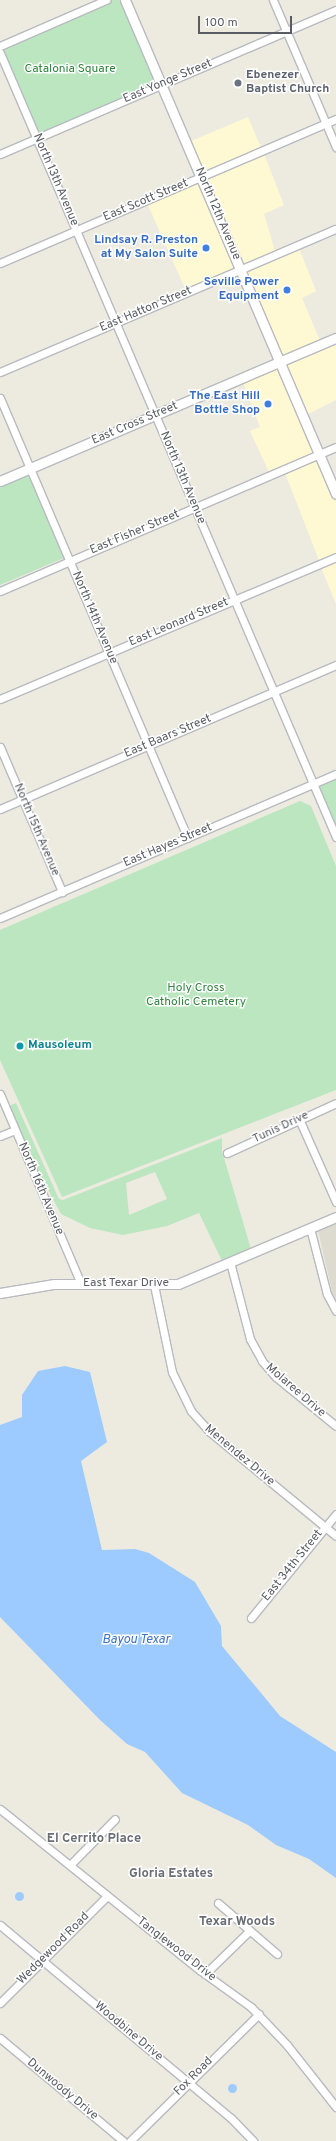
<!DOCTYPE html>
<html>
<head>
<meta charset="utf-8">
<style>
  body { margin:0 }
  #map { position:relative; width:336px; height:2141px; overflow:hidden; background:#edebe0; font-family:Overpass,sans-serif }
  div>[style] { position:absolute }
  .commercial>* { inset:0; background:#fff9d3; transform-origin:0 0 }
  .education>* { inset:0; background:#dddbcf }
  .green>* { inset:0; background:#bbe6c0 }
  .water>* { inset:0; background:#9ecbff }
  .round { border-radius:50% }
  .roads { filter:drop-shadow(1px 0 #b8bac0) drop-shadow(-1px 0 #b8bac0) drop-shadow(0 1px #b8bac0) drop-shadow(0 -1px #b8bac0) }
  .street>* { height:7px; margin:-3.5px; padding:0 3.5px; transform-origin:3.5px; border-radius:3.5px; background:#fff }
  .secondary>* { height:9px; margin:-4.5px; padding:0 4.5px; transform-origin:4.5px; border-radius:4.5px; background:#fff }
  .dots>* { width:11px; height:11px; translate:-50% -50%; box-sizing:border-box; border:2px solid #fff; border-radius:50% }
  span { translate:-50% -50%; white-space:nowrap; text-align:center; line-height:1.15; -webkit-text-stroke:3px #fff; paint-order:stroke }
  .park-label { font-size:12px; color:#30833d }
  .worship-label { font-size:12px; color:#5b616d; font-weight:700 }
  .left { translate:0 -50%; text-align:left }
  .street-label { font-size:12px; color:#595c62 }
  .shop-label { font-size:12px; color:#366cbe; font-weight:700 }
  .right { translate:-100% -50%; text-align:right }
  .culture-label { font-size:12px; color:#0d838f; font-weight:700 }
  .water-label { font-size:13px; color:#3c72c7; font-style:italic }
  .neighbourhood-label { font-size:13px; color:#6a6e74; font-weight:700 }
  .scale { position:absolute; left:198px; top:16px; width:94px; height:18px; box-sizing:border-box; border:2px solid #595c62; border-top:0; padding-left:5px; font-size:12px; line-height:14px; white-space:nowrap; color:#595c62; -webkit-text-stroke:3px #fff; paint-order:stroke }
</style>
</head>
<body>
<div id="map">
  <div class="commercial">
    <div style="left:248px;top:117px;width:34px;height:64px;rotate:67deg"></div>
    <div style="clip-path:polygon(264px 154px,284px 205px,264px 214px,275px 251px,242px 265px,205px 179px)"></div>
    <div style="left:199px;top:182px;width:93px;height:56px;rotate:66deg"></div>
    <div style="clip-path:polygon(299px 248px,316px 291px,302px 298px,320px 341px,281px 357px,245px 272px)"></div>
    <div style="clip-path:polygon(336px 342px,336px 400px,306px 415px,284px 364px)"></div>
    <div style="clip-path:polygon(278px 366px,315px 452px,269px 472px,250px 431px,260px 427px,243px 382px)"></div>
    <div style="clip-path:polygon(318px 459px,336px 501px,336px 553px,319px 560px,285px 473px)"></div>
    <div style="clip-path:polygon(336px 560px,336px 604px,321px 567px)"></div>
  </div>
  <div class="education">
    <div style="clip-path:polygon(336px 1222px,336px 1300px,332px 1292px,318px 1230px)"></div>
  </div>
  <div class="green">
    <div style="clip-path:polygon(106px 0,125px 0,161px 85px,37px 138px,0 53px,0 46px)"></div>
    <div style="clip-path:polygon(29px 475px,64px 558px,0 585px,0 487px)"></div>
    <div style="clip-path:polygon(336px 774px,336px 837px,313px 784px)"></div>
    <div style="clip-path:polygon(300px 801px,311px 806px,336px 866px,336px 1090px,62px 1197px,0 1060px,0 930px)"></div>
    <div style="clip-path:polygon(evenodd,16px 1103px,59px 1199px,63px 1200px,222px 1138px,222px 1151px,251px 1249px,222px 1261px,199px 1213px,167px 1226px,123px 1235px,90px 1228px,61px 1214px,29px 1154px,9px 1106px,16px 1103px,155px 1172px,167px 1199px,129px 1215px,126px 1183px,155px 1172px)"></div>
  </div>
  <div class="water">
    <div style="clip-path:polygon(65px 1366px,90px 1372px,107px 1442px,81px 1461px,102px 1550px,135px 1549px,149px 1553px,195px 1582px,221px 1626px,222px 1646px,280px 1716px,336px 1752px,336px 1878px,309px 1859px,276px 1845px,248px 1825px,182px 1793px,145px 1752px,127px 1744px,100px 1720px,0 1617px,0 1425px,22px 1417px,22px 1395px,38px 1371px)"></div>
    <div class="round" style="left:14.5px;top:1891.5px;width:9px;height:9px"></div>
    <div class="round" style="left:227.5px;top:2083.5px;width:9px;height:9px"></div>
  </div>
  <div class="roads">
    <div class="street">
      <div style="left:273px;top:0;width:160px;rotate:66.8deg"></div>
      <div style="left:0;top:46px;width:116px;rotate:-23.5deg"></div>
      <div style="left:0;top:53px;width:853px;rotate:66.8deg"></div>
      <div style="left:0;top:154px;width:366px;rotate:-23.2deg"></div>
      <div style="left:0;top:263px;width:366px;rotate:-23.2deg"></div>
      <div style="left:0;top:372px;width:365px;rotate:-23.1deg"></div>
      <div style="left:0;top:398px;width:478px;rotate:66.9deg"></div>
      <div style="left:0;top:591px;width:366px;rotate:-23.2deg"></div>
      <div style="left:0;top:699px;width:365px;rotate:-22.9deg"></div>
      <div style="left:0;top:747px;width:158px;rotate:66.8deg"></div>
      <div style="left:0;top:809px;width:366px;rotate:-23.2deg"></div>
      <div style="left:0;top:918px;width:366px;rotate:-23.2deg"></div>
      <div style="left:0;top:1094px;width:207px;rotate:66.9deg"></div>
      <div style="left:299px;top:1119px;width:91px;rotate:66deg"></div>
      <div style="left:0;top:1136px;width:16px;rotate:-22deg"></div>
      <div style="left:227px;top:1153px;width:120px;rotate:-24.6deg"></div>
      <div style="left:310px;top:1228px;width:68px;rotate:75.6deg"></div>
      <div style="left:327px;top:1294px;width:19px;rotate:62deg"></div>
      <div style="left:230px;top:1262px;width:80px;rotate:75.4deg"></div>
      <div style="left:250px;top:1339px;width:25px;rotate:61deg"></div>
      <div style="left:262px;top:1361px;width:21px;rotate:49deg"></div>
      <div style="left:276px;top:1377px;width:77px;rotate:39.2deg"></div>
      <div style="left:154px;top:1285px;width:89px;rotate:78.3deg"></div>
      <div style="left:172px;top:1372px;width:43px;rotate:64deg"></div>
      <div style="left:191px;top:1411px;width:28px;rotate:48deg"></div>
      <div style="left:210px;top:1432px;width:163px;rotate:39.5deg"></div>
      <div style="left:251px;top:1618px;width:134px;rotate:-50.7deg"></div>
      <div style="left:0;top:1809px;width:258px;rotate:38.9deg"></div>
      <div style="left:201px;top:1971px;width:62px;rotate:35.8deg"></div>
      <div style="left:251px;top:2007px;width:52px;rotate:46.5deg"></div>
      <div style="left:287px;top:2045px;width:79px;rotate:51.7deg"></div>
      <div style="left:70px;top:1865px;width:64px;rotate:-45.6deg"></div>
      <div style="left:218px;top:1903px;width:78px;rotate:40.8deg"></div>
      <div style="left:0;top:1925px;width:301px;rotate:39.9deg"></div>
      <div style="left:231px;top:2118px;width:32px;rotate:46deg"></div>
      <div style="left:205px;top:1974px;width:62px;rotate:-44.3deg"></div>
      <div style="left:0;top:2003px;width:151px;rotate:-45deg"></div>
      <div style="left:0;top:2038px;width:160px;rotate:39.9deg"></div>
      <div style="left:130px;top:2141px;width:181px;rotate:-44.6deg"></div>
    </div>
    <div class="secondary">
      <div style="left:125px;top:0;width:537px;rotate:66.87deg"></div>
      <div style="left:0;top:481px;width:365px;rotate:-23.1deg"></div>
      <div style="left:0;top:1293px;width:55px;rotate:-9.5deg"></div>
      <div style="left:54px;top:1284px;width:124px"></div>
      <div style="left:178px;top:1284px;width:172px;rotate:-23deg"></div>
    </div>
  </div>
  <div class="dots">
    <div style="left:238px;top:83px;background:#6b7280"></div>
    <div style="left:206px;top:248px;background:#3f7fe0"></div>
    <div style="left:287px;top:290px;background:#3f7fe0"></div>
    <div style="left:268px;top:404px;background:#3f7fe0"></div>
    <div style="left:20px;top:1046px;background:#0f9aa8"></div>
  </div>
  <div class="park-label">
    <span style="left:70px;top:70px">Catalonia Square</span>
    <span style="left:196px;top:996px">Holy Cross<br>Catholic Cemetery</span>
  </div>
  <div class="worship-label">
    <span class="left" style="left:246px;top:83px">Ebenezer<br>Baptist Church</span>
  </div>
  <div class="street-label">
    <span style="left:168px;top:82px;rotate:-23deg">East Yonge Street</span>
    <span style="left:55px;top:180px;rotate:67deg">North 13th Avenue</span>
    <span style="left:146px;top:201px;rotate:-23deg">East Scott Street</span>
    <span style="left:217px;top:214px;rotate:67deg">North 12th Avenue</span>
    <span style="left:146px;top:310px;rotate:-23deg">East Hatton Street</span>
    <span style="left:135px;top:424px;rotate:-23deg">East Cross Street</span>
    <span style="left:182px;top:478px;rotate:67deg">North 13th Avenue</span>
    <span style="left:135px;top:533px;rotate:-23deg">East Fisher Street</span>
    <span style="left:94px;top:618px;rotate:67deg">North 14th Avenue</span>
    <span style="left:179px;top:623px;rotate:-23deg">East Leonard Street</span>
    <span style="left:168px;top:737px;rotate:-23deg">East Baars Street</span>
    <span style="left:36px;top:830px;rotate:67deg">North 15th Avenue</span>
    <span style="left:168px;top:846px;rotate:-23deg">East Hayes Street</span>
    <span style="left:281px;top:1128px;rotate:-25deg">Tunis Drive</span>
    <span style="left:40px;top:1189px;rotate:67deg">North 16th Avenue</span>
    <span style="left:126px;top:1284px">East Texar Drive</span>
    <span style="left:295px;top:1391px;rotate:41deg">Molaree Drive</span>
    <span style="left:239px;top:1456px;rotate:40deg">Menendez Drive</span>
    <span style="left:293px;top:1566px;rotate:-51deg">East 34th Street</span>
    <span style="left:54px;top:1949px;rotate:-45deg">Wedgewood Road</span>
    <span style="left:176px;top:1950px;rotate:38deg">Tanglewood Drive</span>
    <span style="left:128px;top:2032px;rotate:40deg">Woodbine Drive</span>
    <span style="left:194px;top:2077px;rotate:-45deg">Fox Road</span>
    <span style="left:62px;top:2090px;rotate:40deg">Dunwoody Drive</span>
  </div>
  <div class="shop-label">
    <span class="right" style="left:198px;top:248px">Lindsay R. Preston<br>at My Salon Suite</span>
    <span class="right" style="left:279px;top:290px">Seville Power<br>Equipment</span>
    <span class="right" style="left:260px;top:404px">The East Hill<br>Bottle Shop</span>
  </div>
  <div class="culture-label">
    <span class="left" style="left:28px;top:1046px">Mausoleum</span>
  </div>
  <div class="water-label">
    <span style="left:136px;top:1640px">Bayou Texar</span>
  </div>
  <div class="neighbourhood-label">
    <span style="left:94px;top:1839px">El Cerrito Place</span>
    <span style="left:171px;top:1874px">Gloria Estates</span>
    <span style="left:237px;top:1922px">Texar Woods</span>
  </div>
  <div class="scale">100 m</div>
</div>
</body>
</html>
